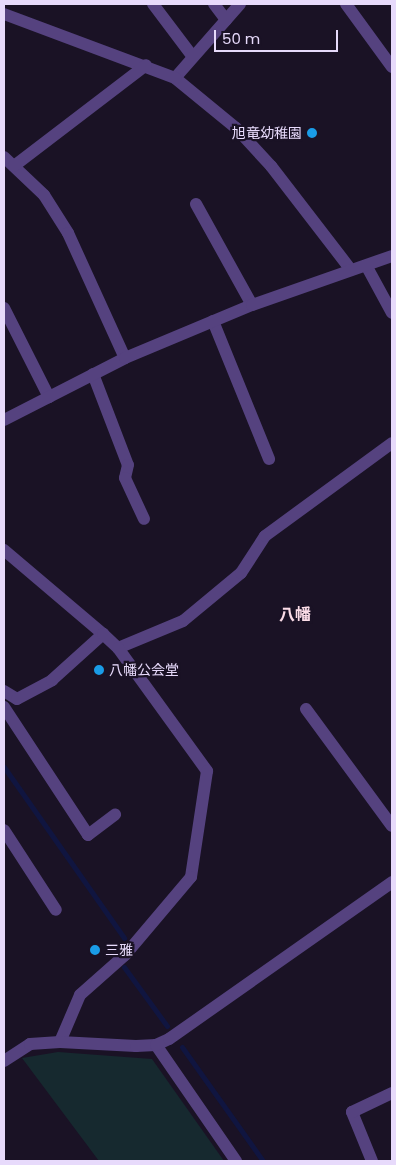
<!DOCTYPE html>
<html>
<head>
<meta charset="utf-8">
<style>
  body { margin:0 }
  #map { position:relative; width:396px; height:1165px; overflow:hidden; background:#1a1225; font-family:Poppins,"Noto Sans JP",sans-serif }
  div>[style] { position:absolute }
  .green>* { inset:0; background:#16292f }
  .stream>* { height:5px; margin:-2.5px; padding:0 2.5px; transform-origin:2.5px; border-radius:2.5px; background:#101540 }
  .minor>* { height:12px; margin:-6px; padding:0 6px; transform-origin:6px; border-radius:6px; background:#55427f }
  .dots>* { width:14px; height:14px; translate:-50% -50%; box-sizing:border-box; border:2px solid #1a1225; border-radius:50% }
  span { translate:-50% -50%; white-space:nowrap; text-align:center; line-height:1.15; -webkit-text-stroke:4.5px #1a1225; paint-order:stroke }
  .poi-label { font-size:14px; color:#e7dafb }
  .right { translate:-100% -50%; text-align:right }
  .left { translate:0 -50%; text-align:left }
  .quarter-label { font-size:16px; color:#fbdce7; font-weight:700 }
  .frame { position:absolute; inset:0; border:5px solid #e7dafb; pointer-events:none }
  .scale { position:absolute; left:214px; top:30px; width:124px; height:22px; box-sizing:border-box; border:2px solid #e7dafb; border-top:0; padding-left:6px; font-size:15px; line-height:18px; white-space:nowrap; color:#e7dafb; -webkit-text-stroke:4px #1a1225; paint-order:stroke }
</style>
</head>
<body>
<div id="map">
  <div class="green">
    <div style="clip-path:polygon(58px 1052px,152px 1059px,224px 1161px,99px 1161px,22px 1058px)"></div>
  </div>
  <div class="stream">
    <div style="left:4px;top:767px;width:209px;rotate:54.9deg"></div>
    <div style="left:124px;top:967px;width:73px;rotate:53.9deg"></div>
    <div style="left:182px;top:1047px;width:140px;rotate:54.6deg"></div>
  </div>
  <div class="minor">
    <div style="left:153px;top:4px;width:66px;rotate:53deg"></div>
    <div style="left:214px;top:4px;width:20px;rotate:53deg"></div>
    <div style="left:240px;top:4px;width:98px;rotate:131.3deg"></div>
    <div style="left:175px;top:78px;width:79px;rotate:39.3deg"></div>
    <div style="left:236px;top:128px;width:52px;rotate:47.4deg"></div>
    <div style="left:271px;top:166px;width:131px;rotate:52.4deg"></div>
    <div style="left:346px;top:4px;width:78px;rotate:53.9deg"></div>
    <div style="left:4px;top:14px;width:183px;rotate:20.5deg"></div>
    <div style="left:4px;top:157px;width:55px;rotate:43.5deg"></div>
    <div style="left:44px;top:195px;width:45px;rotate:57.7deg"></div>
    <div style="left:68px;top:233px;width:137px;rotate:65.5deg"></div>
    <div style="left:14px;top:166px;width:166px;rotate:-37.4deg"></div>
    <div style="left:196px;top:204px;width:115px;rotate:61deg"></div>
    <div style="left:367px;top:267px;width:52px;rotate:61.5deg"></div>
    <div style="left:4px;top:308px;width:100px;rotate:63.2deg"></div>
    <div style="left:213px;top:321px;width:149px;rotate:67.9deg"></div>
    <div style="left:93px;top:374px;width:97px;rotate:69deg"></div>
    <div style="left:128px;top:465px;width:13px;rotate:103deg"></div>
    <div style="left:125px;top:478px;width:45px;rotate:65.1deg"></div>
    <div style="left:4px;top:420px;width:136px;rotate:-27.1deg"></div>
    <div style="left:125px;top:358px;width:138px;rotate:-22.7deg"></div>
    <div style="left:252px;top:305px;width:148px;rotate:-19.3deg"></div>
    <div style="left:4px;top:550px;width:130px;rotate:40.3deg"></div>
    <div style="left:118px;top:648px;width:70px;rotate:-22.6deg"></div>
    <div style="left:183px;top:621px;width:75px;rotate:-39.6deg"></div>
    <div style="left:241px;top:573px;width:44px;rotate:-57deg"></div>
    <div style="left:265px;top:536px;width:157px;rotate:-36.2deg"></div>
    <div style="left:4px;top:691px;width:15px;rotate:32deg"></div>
    <div style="left:17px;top:699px;width:40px;rotate:-28deg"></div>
    <div style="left:52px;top:680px;width:69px;rotate:-42deg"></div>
    <div style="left:103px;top:634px;width:21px;rotate:43deg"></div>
    <div style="left:118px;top:648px;width:152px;rotate:54.1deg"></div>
    <div style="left:207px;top:771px;width:107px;rotate:98.6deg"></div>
    <div style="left:191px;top:877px;width:102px;rotate:130.2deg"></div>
    <div style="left:125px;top:955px;width:60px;rotate:138.4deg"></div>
    <div style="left:80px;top:995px;width:51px;rotate:113.1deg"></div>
    <div style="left:4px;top:707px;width:153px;rotate:56.7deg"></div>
    <div style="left:88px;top:835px;width:34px;rotate:-37deg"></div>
    <div style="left:306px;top:709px;width:145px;rotate:53.7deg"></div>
    <div style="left:4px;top:830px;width:95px;rotate:57deg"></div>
    <div style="left:156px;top:1045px;width:141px;rotate:55.4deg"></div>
    <div style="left:4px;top:1061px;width:31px;rotate:-33deg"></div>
    <div style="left:30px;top:1044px;width:30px;rotate:-4deg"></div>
    <div style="left:60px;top:1042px;width:76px;rotate:3deg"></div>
    <div style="left:136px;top:1046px;width:20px;rotate:-3deg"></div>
    <div style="left:156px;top:1045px;width:14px;rotate:-25deg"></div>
    <div style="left:169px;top:1039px;width:273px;rotate:-35.1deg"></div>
    <div style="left:372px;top:1161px;width:53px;rotate:-112.2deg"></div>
    <div style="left:352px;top:1112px;width:44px;rotate:-25.4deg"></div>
  </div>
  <div class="dots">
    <div style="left:312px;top:133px;background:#1a9ce7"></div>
    <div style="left:99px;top:670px;background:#1a9ce7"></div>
    <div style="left:95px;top:950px;background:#1a9ce7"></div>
  </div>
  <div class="poi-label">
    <span class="right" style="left:302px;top:133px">旭竜幼稚園</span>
    <span class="left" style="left:109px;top:670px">八幡公会堂</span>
    <span class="left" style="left:105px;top:950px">三雅</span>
  </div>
  <div class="quarter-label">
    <span style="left:295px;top:615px">八幡</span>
  </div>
  <div class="frame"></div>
  <div class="scale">50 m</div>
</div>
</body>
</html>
